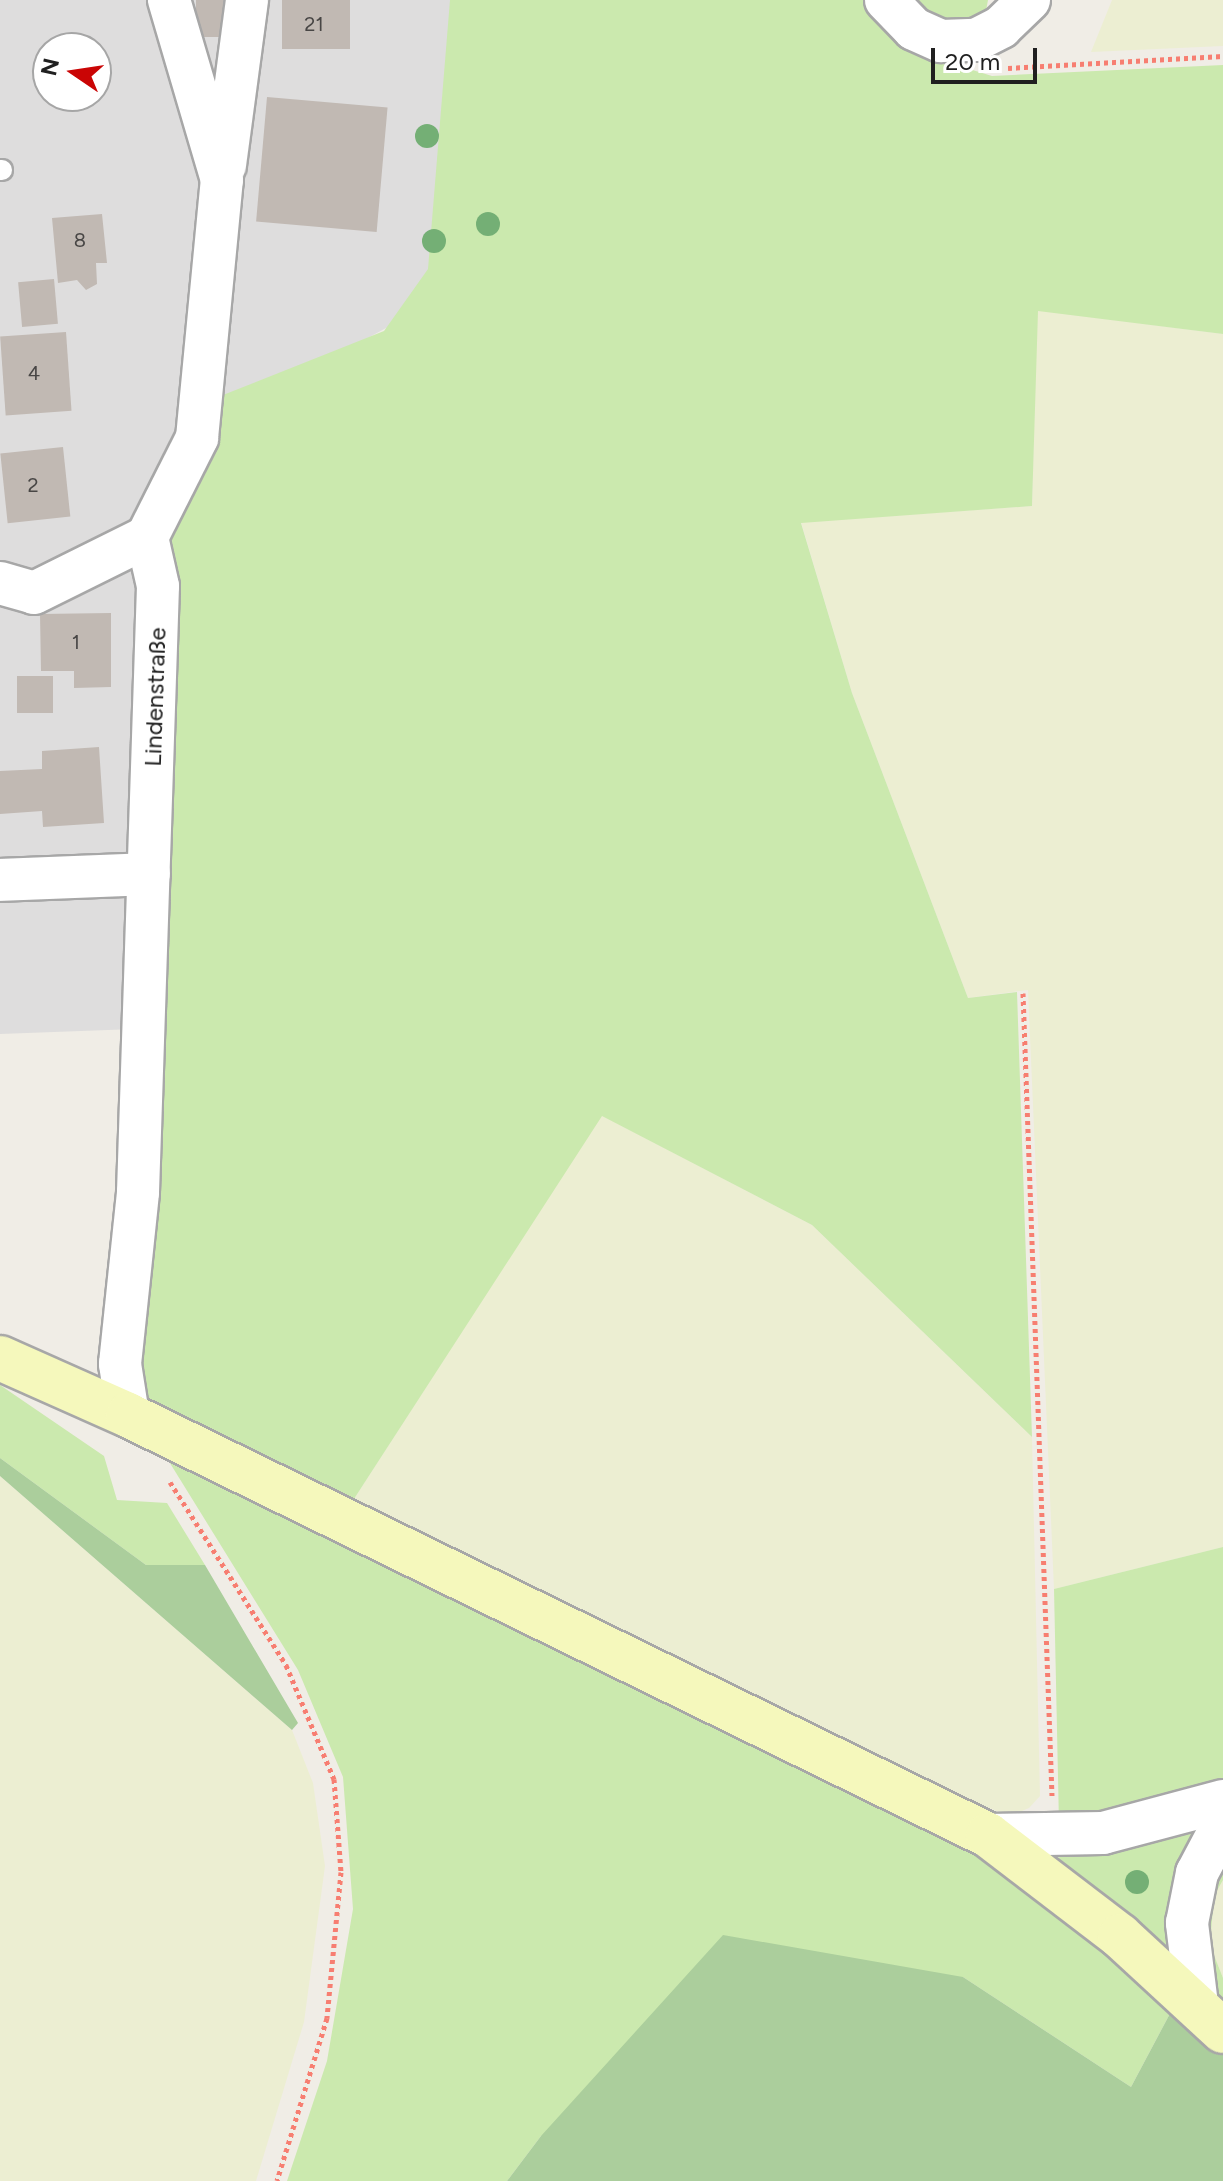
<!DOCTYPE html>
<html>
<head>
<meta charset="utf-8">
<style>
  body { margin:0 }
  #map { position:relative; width:1223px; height:2181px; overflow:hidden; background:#f0ede6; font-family:Figtree,sans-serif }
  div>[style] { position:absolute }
  .residential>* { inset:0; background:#dedddd }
  .farmland>* { inset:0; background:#eceed2 }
  .grass>* { inset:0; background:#cbe9ae }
  .forest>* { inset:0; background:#abce9c }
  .building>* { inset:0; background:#c1b9b3; transform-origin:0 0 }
  .path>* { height:5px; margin-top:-2.5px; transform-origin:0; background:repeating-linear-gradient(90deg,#f77e71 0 4px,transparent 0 8px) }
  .roads { filter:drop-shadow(2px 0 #a7a7a7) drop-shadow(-2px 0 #a7a7a7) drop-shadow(0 2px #a7a7a7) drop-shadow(0 -2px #a7a7a7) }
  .service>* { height:20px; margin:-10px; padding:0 10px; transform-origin:10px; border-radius:10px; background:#fff }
  .minor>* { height:42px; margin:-21px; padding:0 21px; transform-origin:21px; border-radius:21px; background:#fff }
  .secondary>* { height:44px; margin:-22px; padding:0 22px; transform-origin:22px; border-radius:22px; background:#f5f8bc }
  .trees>* { width:24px; height:24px; margin:-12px; border-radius:50%; background:#74af75 }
  span { translate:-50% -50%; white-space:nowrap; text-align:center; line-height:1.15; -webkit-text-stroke:6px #fff; paint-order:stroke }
  .number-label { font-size:20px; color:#484645 }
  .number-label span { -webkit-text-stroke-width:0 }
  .street-label { font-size:24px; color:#202020 }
  .north { position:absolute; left:32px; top:32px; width:80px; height:80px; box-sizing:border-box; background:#fff; border:2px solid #a6a6a6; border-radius:50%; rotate:283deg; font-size:22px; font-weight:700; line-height:32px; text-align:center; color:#202020 }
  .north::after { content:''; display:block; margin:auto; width:28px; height:36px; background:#ca0505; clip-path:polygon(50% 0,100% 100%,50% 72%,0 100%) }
  .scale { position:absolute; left:931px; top:48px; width:106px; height:36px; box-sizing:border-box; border:4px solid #202020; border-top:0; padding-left:10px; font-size:24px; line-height:28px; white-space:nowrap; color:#202020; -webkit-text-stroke:6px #fff; paint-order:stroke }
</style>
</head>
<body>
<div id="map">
  <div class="residential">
    <div style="clip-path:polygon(evenodd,0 0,466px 0,477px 278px,231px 413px,135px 1029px,0 1034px,0 0,48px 48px,96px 48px,96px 96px,48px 96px,48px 48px)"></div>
  </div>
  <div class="farmland">
    <div style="clip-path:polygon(1112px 0,1223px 0,1223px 46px,1091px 52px)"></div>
    <div style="clip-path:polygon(1037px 310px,1223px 334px,1223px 1547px,1054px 1589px,1028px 990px,968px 998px,852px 693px,801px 522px,1032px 506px)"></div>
    <div style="clip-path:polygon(601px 1115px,812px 1225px,1032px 1437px,1040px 1796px,1029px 1808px,1010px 1816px,908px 1777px,352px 1502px)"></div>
    <div style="clip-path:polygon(0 1476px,292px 1730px,313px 1783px,325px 1866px,304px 2022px,256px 2181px,0 2181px)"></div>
    <div style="clip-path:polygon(1223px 1880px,1223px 1978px,1210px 1945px,1214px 1896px)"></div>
  </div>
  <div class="grass">
    <div style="clip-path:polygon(450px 0,875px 0,940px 60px,992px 76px,1223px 65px,1223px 334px,1038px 311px,1032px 506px,801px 523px,852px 693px,968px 998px,1017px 992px,1032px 1437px,812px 1225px,602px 1116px,352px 1502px,155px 1415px,134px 1367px,164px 531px,223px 395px,384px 331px,428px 269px)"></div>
    <div style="clip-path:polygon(911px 0,988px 0,984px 21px,941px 23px)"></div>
    <div style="clip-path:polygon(0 1385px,104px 1456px,117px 1500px,167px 1503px,205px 1565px,146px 1565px,0 1458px)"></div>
    <div style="clip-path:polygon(160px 1447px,906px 1815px,1053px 1898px,1174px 2006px,1131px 2087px,963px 1977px,541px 2136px,507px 2181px,287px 2181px,327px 2061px,353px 1909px,343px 1777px,298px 1670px)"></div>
    <div style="clip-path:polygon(1223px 1547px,1223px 1786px,1059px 1824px,1054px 1589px)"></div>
    <div style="clip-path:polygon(1197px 1825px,1173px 1891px,1165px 1952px,1056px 1858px)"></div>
    <div style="clip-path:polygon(1223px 1847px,1223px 1880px,1214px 1896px,1210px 1945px,1223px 1978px,1223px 2013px,1199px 1967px)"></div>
  </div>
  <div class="forest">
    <div style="clip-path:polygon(0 1458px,146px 1565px,205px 1565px,298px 1723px,292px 1730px,0 1476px)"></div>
    <div style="clip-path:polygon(723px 1935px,963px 1977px,1131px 2087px,1174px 2006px,1223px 2053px,1223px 2181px,507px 2181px,541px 2136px)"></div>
  </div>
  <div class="building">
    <div style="left:196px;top:0;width:35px;height:37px"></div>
    <div style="left:282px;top:0;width:68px;height:49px"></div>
    <div style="left:267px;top:97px;width:121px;height:125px;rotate:5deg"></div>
    <div style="clip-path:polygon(102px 214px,107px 263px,96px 263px,97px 284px,86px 290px,77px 280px,58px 283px,52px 218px)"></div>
    <div style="left:54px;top:279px;width:45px;height:36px;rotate:85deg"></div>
    <div style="left:66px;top:332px;width:79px;height:66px;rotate:86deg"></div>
    <div style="left:63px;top:447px;width:70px;height:63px;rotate:84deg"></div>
    <div style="clip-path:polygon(111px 613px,111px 687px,74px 688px,74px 671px,41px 671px,40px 614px)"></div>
    <div style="left:17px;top:676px;width:36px;height:37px"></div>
    <div style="clip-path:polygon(99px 747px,104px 823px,43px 827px,42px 811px,0 814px,0 771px,42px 769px,42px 751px)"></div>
  </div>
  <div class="path">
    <div style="left:1008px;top:68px;width:215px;rotate:-3.2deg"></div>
    <div style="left:1023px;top:993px;width:803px;rotate:87.93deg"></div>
    <div style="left:170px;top:1482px;width:217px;rotate:57.6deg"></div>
    <div style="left:286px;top:1665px;width:124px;rotate:67.2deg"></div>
    <div style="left:334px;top:1779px;width:93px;rotate:85.7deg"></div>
    <div style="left:341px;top:1872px;width:147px;rotate:95.5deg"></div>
    <div style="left:327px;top:2018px;width:170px;rotate:107.1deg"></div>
  </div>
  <div class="roads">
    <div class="service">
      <div style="left:0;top:170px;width:2px"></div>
    </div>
    <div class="minor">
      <div style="left:886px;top:0;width:40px;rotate:46deg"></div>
      <div style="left:914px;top:29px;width:30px;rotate:24deg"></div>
      <div style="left:941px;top:41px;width:35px;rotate:-2deg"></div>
      <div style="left:976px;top:40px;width:28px;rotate:-27deg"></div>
      <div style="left:1001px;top:27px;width:39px;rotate:-44deg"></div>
      <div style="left:225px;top:165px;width:166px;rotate:-82.4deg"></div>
      <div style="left:0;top:583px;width:35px;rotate:16deg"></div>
      <div style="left:34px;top:593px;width:126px;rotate:-26.4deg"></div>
      <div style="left:0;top:880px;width:149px;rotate:-2.3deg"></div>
      <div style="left:128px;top:1415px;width:52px;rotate:-98.9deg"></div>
      <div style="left:120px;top:1364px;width:173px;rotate:-84deg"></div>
      <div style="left:138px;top:1192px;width:606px;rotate:-88.11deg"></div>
      <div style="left:158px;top:586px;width:50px;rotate:-102.7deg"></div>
      <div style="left:147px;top:537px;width:111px;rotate:-63.2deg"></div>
      <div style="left:197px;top:438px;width:259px;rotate:-84.5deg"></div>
      <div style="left:222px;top:180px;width:188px;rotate:-106.4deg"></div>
      <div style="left:988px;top:1835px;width:115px;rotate:-1deg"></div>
      <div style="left:1103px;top:1833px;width:124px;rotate:-14.9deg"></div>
      <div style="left:1197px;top:2005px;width:83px;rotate:-97deg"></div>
      <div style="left:1187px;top:1923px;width:51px;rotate:-78.7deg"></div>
      <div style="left:1197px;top:1873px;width:55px;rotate:-62deg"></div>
    </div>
    <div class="secondary">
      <div style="left:0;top:1358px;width:140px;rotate:24deg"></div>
      <div style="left:128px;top:1415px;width:957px;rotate:26.03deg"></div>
      <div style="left:988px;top:1835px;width:166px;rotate:37.4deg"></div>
      <div style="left:1120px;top:1936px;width:140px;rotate:42.7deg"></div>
    </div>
  </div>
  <div class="trees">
    <div style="left:427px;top:136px"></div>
    <div style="left:488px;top:224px"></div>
    <div style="left:434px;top:241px"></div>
    <div style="left:1137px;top:1882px"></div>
  </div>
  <div class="number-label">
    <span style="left:314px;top:24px">21</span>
    <span style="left:80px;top:240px">8</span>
    <span style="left:34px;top:373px">4</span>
    <span style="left:33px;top:485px">2</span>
    <span style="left:76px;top:642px">1</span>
  </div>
  <div class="street-label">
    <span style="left:155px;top:697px;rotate:-88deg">Lindenstraße</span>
  </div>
  <div class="north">N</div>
  <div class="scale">20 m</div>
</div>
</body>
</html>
